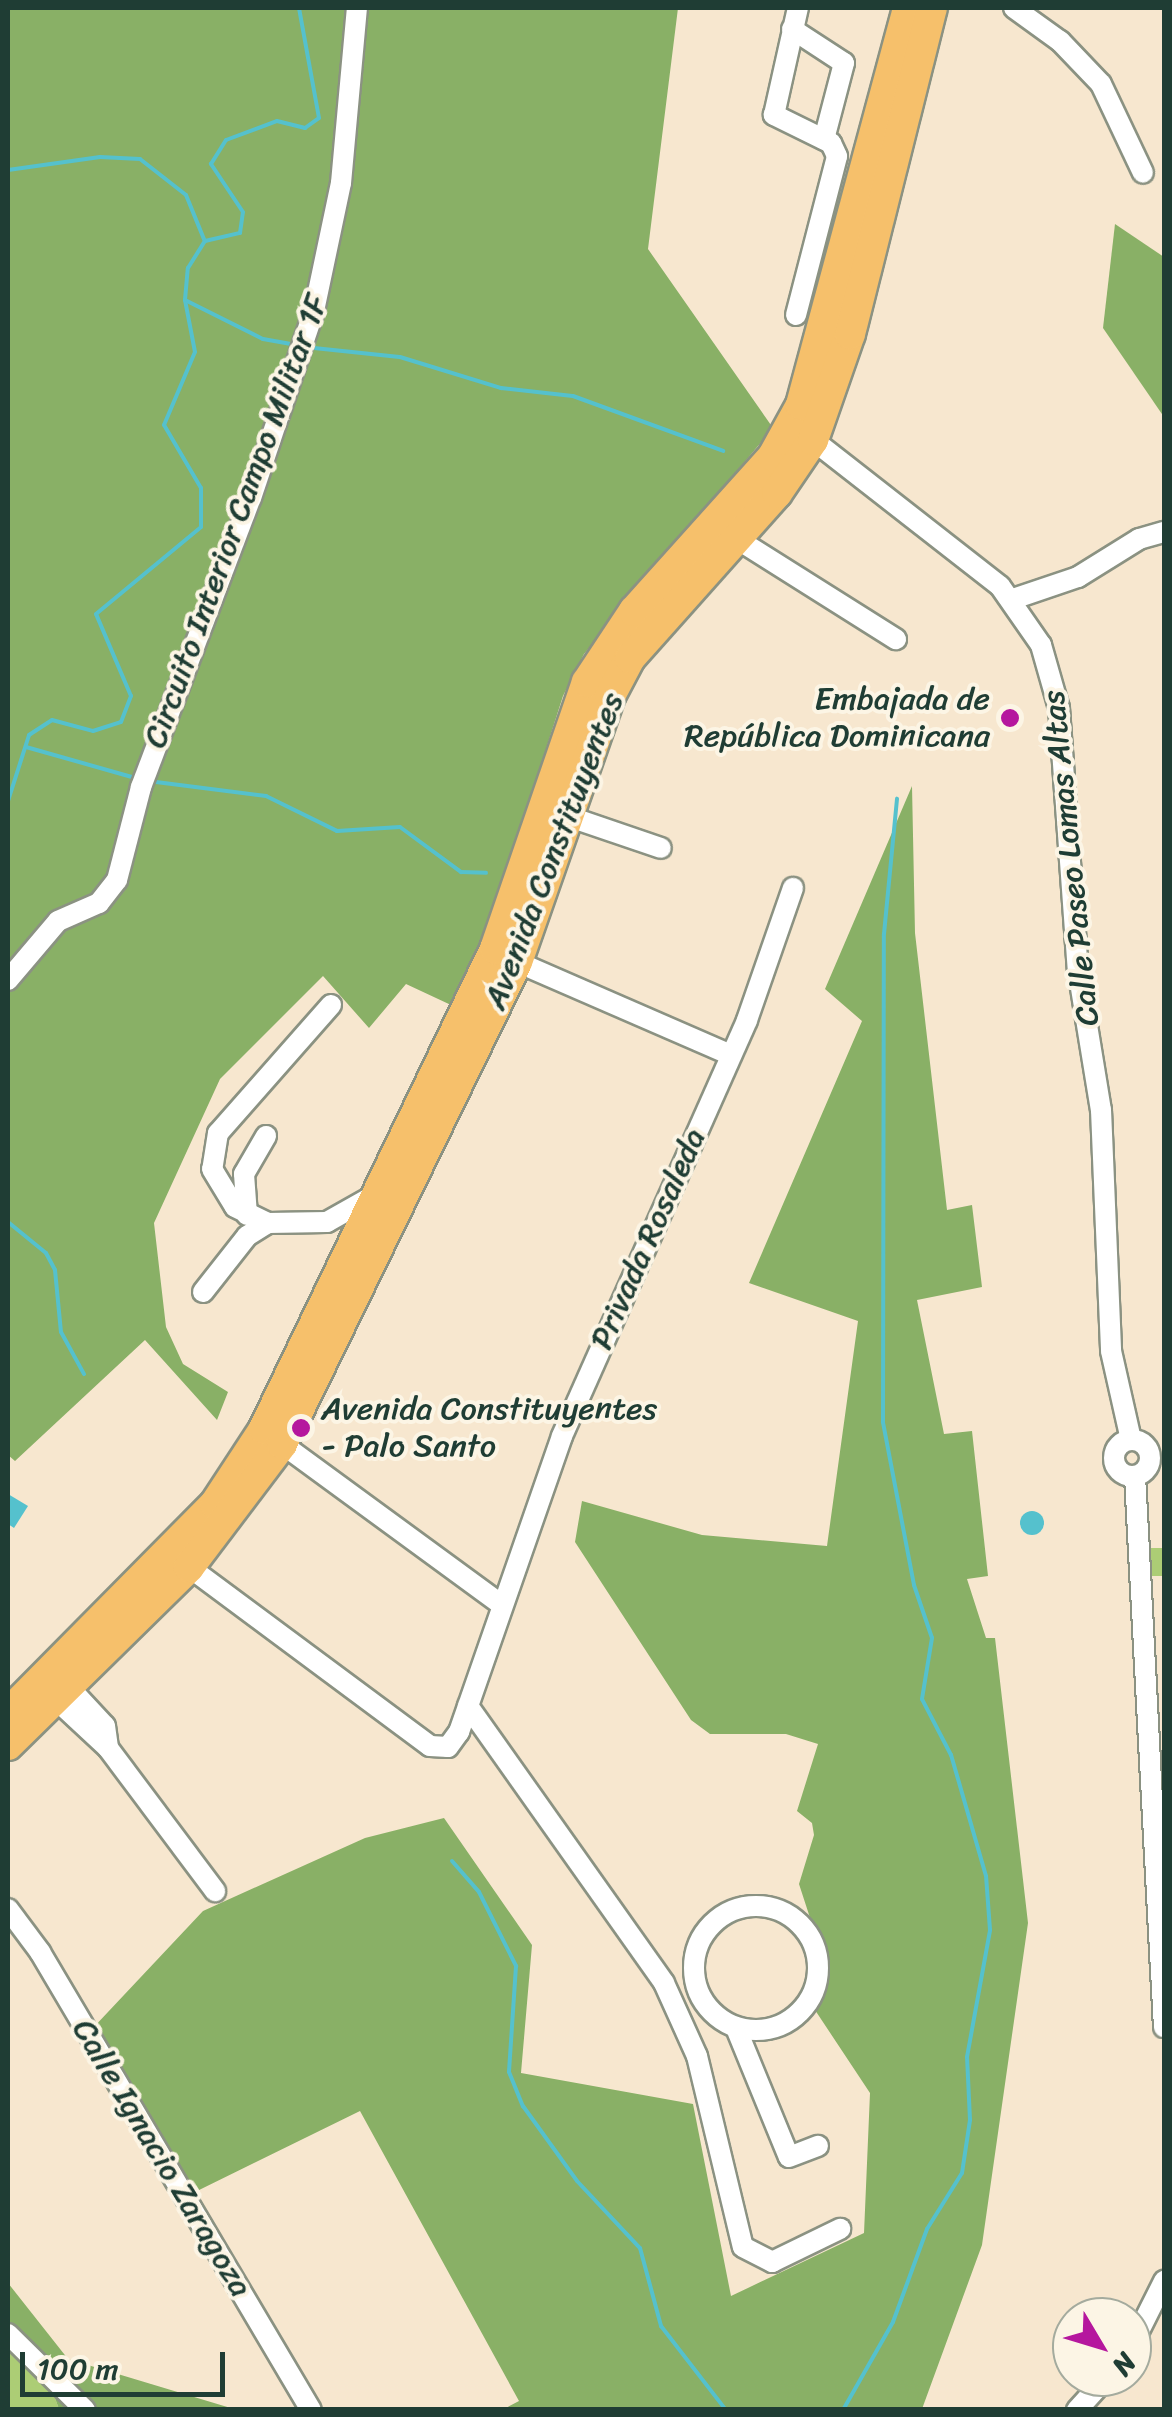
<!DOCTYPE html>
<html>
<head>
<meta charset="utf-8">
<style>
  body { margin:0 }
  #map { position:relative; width:1172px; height:2417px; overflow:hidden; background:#f7e7cf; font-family:Sriracha,sans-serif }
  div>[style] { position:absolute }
  .green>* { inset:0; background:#accd75; transform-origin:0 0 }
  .forest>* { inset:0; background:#89b066 }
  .water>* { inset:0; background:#55c1cd }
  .round { border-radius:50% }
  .stream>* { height:4px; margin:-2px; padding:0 2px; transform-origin:2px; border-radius:2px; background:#55c1cd }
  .roads { filter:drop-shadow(2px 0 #8b9282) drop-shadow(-2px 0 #8b9282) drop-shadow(0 2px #8b9282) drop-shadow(0 -2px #8b9282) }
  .minor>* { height:20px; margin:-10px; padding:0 10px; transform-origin:10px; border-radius:10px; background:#fff }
  .minor>.ring { margin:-10px; padding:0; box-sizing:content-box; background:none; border:20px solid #fff; border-radius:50% }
  .highway>* { height:30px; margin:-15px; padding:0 15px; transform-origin:15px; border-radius:15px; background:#f6c06b }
  .dots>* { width:28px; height:28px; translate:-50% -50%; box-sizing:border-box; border:5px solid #fcf5e5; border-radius:50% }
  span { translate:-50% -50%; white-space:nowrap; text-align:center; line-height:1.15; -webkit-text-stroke:8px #fcf5e5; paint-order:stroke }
  .street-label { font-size:32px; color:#1f3d34 }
  .poi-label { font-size:32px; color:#1f3d34 }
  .right { translate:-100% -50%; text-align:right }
  .left { translate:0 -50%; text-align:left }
  .frame { position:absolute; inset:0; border:10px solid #1f3d34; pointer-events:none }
  .north { position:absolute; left:1052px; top:2297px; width:100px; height:100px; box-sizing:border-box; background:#fcf5e5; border:2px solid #a4ab9e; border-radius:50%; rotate:128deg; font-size:28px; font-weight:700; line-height:40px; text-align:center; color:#1f3d34 }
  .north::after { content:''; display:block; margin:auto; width:35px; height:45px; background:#b5179e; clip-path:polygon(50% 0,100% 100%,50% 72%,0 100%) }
  .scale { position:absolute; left:20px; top:2352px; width:205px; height:45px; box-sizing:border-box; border:5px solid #1f3d34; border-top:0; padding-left:12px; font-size:30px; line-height:35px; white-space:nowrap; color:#1f3d34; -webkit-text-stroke:8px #fcf5e5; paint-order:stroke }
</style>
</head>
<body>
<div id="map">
  <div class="green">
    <div style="left:1164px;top:1548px;width:28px;height:16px;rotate:90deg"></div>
    <div style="clip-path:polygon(8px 2345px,53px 2393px,59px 2409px,8px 2409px)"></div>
  </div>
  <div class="forest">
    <div style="clip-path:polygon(8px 8px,678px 8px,648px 249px,773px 428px,584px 654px,563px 696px,486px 936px,451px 1005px,406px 984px,369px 1028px,323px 976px,220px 1079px,154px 1223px,166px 1327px,183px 1364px,228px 1392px,217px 1420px,145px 1340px,15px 1461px,8px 1455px)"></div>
    <div style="clip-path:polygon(1115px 224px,1164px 257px,1164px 417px,1103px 328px)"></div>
    <div style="clip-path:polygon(912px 786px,915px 933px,947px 1210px,972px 1205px,982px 1287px,917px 1300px,944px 1434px,972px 1431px,988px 1576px,967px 1579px,986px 1638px,995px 1638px,1028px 1923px,982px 2245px,922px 2409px,504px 2409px,519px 2401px,360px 2111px,193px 2193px,92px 2029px,203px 1911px,365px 1838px,444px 1818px,532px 1945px,521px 2073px,693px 2104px,731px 2296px,864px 2233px,870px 2093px,813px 2007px,826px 1967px,799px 1884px,814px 1835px,812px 1823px,797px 1811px,818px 1744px,786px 1734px,710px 1734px,691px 1720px,575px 1542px,582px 1501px,702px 1535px,827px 1546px,858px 1321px,749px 1283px,862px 1021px,825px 989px)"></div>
    <div style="clip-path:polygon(8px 2283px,68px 2359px,234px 2409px,59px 2409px,53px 2393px,8px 2345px)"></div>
  </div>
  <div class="water">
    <div style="clip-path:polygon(8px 1494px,28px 1506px,14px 1528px,8px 1524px)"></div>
    <div class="round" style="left:1020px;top:1511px;width:24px;height:24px"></div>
  </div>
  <div class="stream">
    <div style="left:8px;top:170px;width:93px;rotate:-8deg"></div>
    <div style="left:100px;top:157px;width:40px;rotate:2.9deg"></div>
    <div style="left:140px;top:159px;width:58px;rotate:38deg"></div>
    <div style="left:186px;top:195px;width:48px;rotate:67.8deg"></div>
    <div style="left:185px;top:300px;width:87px;rotate:26.6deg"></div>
    <div style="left:263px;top:339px;width:27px;rotate:10deg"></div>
    <div style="left:314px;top:348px;width:86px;rotate:6deg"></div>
    <div style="left:400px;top:357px;width:106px;rotate:17.1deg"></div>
    <div style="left:501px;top:388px;width:72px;rotate:6.3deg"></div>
    <div style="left:573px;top:396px;width:160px;rotate:20.1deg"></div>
    <div style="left:26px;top:747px;width:110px;rotate:15.8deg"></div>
    <div style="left:156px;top:782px;width:111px;rotate:7.3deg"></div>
    <div style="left:266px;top:796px;width:79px;rotate:26.2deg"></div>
    <div style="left:337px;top:831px;width:63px;rotate:-3.6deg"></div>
    <div style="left:400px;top:827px;width:76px;rotate:36.4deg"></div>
    <div style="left:461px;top:872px;width:25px;rotate:2deg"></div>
    <div style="left:8px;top:801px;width:69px;rotate:-72.3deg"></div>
    <div style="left:29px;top:735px;width:27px;rotate:-33deg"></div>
    <div style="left:52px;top:720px;width:42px;rotate:15deg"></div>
    <div style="left:93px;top:731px;width:29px;rotate:-18deg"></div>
    <div style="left:121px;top:722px;width:28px;rotate:-69deg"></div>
    <div style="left:131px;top:696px;width:89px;rotate:-113.1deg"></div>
    <div style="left:96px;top:614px;width:136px;rotate:-39.6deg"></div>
    <div style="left:201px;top:527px;width:39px;rotate:-90deg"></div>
    <div style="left:201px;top:488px;width:73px;rotate:-120.4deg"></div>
    <div style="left:164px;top:425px;width:79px;rotate:-67deg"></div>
    <div style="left:195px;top:352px;width:53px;rotate:-100.9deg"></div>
    <div style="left:185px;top:300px;width:32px;rotate:-85deg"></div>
    <div style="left:188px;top:268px;width:32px;rotate:-58deg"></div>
    <div style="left:205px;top:241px;width:36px;rotate:-13deg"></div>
    <div style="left:240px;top:233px;width:21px;rotate:-82deg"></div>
    <div style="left:243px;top:212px;width:58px;rotate:-123.7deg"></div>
    <div style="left:211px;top:164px;width:28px;rotate:-58deg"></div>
    <div style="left:226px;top:140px;width:54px;rotate:-20.4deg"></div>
    <div style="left:277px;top:121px;width:29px;rotate:14deg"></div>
    <div style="left:305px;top:128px;width:17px;rotate:-36deg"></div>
    <div style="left:319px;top:118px;width:112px;rotate:-100.3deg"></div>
    <div style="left:8px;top:1222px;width:49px;rotate:39.2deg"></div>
    <div style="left:46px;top:1253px;width:19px;rotate:62deg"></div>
    <div style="left:55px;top:1270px;width:62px;rotate:84.5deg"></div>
    <div style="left:61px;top:1332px;width:48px;rotate:61.3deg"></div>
    <div style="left:452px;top:1861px;width:41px;rotate:48.9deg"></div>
    <div style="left:479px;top:1892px;width:83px;rotate:63.4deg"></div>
    <div style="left:516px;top:1966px;width:106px;rotate:93.8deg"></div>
    <div style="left:509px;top:2072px;width:37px;rotate:68deg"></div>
    <div style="left:523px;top:2106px;width:92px;rotate:54.2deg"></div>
    <div style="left:577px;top:2181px;width:92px;rotate:46.8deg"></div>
    <div style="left:640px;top:2248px;width:81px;rotate:74.9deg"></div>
    <div style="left:661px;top:2326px;width:106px;rotate:52.3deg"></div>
    <div style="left:843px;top:2410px;width:101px;rotate:-60.4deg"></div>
    <div style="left:893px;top:2322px;width:99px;rotate:-69.9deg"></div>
    <div style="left:927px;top:2229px;width:66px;rotate:-58deg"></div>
    <div style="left:962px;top:2173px;width:54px;rotate:-81.4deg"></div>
    <div style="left:970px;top:2120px;width:63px;rotate:-92.7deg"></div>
    <div style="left:967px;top:2057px;width:129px;rotate:-79.7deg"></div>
    <div style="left:990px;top:1930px;width:54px;rotate:-94.2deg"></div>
    <div style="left:986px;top:1876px;width:126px;rotate:-106.1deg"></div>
    <div style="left:951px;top:1755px;width:63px;rotate:-117.4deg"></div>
    <div style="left:922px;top:1699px;width:62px;rotate:-80.7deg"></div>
    <div style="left:932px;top:1638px;width:56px;rotate:-108.8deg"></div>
    <div style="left:914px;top:1585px;width:166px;rotate:-100.8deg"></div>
    <div style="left:883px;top:1422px;width:488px;rotate:-89.9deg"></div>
    <div style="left:884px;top:934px;width:136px;rotate:-84.5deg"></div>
  </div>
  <div class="roads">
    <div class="minor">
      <div style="left:1014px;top:8px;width:57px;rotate:35.7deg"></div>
      <div style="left:1060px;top:41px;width:59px;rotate:46.4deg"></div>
      <div style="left:1101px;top:84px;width:98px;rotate:64.7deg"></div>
      <div style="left:792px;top:29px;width:62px;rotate:33.2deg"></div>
      <div style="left:844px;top:63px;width:79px;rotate:104.7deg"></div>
      <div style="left:796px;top:315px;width:164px;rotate:-75.5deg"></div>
      <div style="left:837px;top:156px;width:14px;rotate:-115deg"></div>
      <div style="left:831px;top:143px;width:64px;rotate:-153.8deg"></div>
      <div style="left:774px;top:115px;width:110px;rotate:-77.4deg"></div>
      <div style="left:813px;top:440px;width:237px;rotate:38deg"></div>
      <div style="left:1000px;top:586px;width:72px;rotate:55.2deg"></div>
      <div style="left:1041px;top:645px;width:66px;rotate:74.1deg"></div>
      <div style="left:1059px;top:708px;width:263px;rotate:85.9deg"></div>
      <div style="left:1078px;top:970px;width:142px;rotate:80.7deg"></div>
      <div style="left:1101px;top:1110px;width:241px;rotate:87.6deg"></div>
      <div style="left:1111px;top:1351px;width:91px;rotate:77.3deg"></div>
      <div style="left:737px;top:539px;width:188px;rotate:32.2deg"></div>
      <div style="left:1013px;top:599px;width:69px;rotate:-18.7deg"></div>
      <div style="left:1078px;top:577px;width:72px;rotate:-31.9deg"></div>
      <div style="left:1139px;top:539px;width:26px;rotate:-16deg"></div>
      <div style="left:567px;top:816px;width:99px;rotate:18.8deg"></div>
      <div style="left:517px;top:962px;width:233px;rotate:23.5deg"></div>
      <div style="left:8px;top:980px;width:77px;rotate:-49.7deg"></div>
      <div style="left:58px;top:921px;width:45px;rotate:-23.7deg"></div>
      <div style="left:99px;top:903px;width:29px;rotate:-52deg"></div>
      <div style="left:117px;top:880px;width:96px;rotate:-75.5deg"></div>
      <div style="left:141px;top:787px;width:309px;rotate:-69.2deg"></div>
      <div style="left:251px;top:498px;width:197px;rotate:-71.4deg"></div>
      <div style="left:314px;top:311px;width:131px;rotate:-78.1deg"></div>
      <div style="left:341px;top:183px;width:176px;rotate:-84.8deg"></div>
      <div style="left:331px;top:1005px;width:171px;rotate:131.4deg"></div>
      <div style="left:218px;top:1133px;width:36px;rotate:99deg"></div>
      <div style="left:212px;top:1169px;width:44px;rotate:58.8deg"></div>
      <div style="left:235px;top:1207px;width:37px;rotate:26deg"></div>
      <div style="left:268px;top:1223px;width:59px;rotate:-1deg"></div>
      <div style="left:327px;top:1222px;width:53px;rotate:-29.5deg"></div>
      <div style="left:247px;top:1215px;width:41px;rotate:-94.2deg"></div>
      <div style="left:244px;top:1174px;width:44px;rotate:-59.9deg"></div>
      <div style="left:203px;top:1292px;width:71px;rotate:-51.8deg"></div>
      <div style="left:247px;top:1236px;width:25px;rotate:-32deg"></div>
      <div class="ring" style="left:1114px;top:1440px;width:16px;height:16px"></div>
      <div style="left:282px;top:1444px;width:273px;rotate:36.2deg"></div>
      <div style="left:1135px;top:1476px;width:552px;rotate:86.99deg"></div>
      <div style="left:189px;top:1567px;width:300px;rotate:36.6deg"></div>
      <div style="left:430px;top:1746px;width:18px;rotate:3deg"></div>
      <div style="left:448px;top:1747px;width:19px;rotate:-54deg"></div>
      <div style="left:459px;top:1732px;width:313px;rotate:-70.8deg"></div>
      <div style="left:562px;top:1436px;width:455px;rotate:-66deg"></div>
      <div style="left:747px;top:1020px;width:140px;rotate:-70.8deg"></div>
      <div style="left:66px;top:1684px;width:57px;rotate:47.1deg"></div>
      <div style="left:105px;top:1726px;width:22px;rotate:82deg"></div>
      <div style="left:52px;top:1696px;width:76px;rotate:42.9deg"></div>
      <div style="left:108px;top:1748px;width:179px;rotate:53.2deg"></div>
      <div style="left:468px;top:1706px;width:339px;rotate:54.7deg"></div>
      <div style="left:664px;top:1983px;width:80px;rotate:65.7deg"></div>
      <div style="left:697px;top:2056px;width:196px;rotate:76.5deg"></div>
      <div style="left:743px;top:2247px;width:33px;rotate:27deg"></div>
      <div style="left:772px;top:2262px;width:76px;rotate:-25.9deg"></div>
      <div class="ring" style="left:694px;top:1906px;width:104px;height:104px"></div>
      <div style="left:8px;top:1909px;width:54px;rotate:53.3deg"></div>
      <div style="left:40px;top:1952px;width:532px;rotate:59.39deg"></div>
      <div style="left:736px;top:2028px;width:139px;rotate:67.7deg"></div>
      <div style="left:789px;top:2157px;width:31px;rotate:-21deg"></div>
      <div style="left:8px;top:2334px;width:108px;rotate:44.6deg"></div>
      <div style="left:1132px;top:2345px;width:72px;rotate:-63.4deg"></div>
      <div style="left:1077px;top:2410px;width:45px;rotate:-47.7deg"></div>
    </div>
    <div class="highway">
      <div style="left:8px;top:1713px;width:294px;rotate:-45.3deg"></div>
      <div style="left:215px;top:1504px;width:90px;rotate:-56.8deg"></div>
      <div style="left:264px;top:1429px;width:533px;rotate:-64.3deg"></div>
      <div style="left:495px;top:949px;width:282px;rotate:-71deg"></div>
      <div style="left:587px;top:682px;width:85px;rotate:-56.5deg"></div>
      <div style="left:634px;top:611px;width:208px;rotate:-48.1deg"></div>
      <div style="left:773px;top:456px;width:58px;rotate:-61.2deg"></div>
      <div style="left:801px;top:405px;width:411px;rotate:-74.9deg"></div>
      <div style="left:8px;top:1745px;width:254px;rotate:-44.5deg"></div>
      <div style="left:189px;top:1567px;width:154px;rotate:-52.9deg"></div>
      <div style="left:282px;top:1444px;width:536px;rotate:-64.01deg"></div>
      <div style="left:517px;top:962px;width:282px;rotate:-70.7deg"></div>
      <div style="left:610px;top:696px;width:43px;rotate:-62.2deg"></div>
      <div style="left:630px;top:658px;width:221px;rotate:-48.3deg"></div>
      <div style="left:777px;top:493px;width:64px;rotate:-55.8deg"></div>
      <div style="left:813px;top:440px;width:112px;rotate:-70.8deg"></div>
      <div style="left:850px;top:334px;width:336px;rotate:-75.9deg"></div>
    </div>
  </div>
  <div class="dots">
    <div style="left:1010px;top:718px;background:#b5179e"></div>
    <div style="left:301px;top:1428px;background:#b5179e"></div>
  </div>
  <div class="street-label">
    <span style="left:236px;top:521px;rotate:-70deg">Circuito Interior Campo Militar 1F</span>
    <span style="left:554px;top:851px;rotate:-69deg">Avenida Constituyentes</span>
    <span style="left:1071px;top:858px;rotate:-96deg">Calle Paseo Lomas Altas</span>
    <span style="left:648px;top:1239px;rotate:-66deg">Privada Rosaleda</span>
    <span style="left:162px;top:2158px;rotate:59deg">Calle Ignacio Zaragoza</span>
  </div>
  <div class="poi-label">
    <span class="right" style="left:990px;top:718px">Embajada de<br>República Dominicana</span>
    <span class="left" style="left:321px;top:1428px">Avenida Constituyentes<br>- Palo Santo</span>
  </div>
  <div class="frame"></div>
  <div class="north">N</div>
  <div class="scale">100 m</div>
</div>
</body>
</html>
